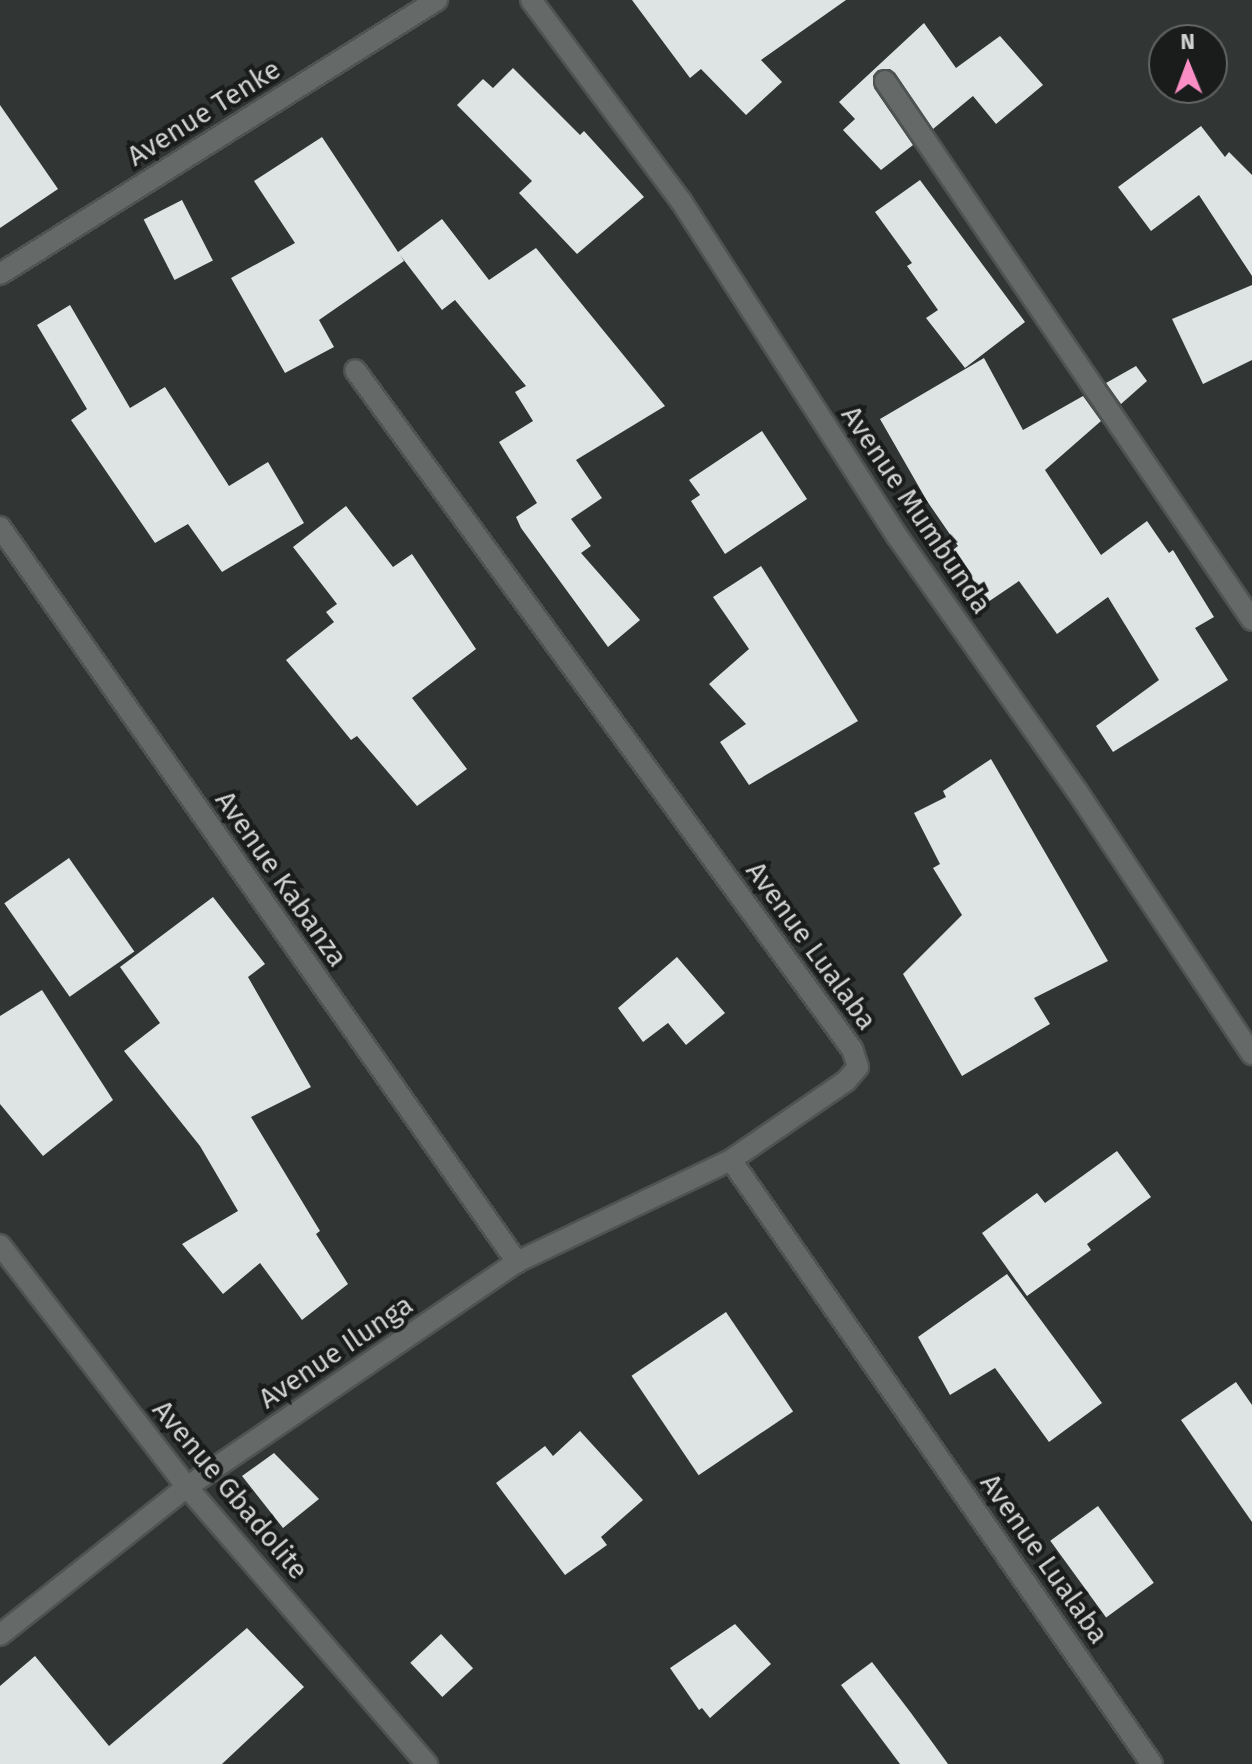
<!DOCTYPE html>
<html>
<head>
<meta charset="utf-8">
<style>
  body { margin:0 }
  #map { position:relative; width:1252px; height:1764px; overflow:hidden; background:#313534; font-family:"Fira Sans",sans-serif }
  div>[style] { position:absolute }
  .building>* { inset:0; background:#dee4e3; transform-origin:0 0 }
  .roads { filter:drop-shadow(2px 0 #4f5352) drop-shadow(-2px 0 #4f5352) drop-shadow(0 2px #4f5352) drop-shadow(0 -2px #4f5352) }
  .minor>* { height:20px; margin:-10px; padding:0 10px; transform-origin:10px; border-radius:10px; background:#656a69 }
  span { translate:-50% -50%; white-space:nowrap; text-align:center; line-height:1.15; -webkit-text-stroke:8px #1a1c1c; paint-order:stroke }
  .street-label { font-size:28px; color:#cfd2d1 }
  .north { position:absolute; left:1148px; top:24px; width:80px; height:80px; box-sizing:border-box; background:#1a1c1c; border:2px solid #626564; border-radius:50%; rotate:359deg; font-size:22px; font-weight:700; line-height:32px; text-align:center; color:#cfd2d1 }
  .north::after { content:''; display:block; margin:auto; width:28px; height:36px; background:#fb8fc5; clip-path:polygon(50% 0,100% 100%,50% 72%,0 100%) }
</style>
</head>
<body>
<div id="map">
  <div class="building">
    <div style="clip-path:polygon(632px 0,846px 0,761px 60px,782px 82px,746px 115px,701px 69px,690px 78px)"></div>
    <div style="clip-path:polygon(924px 23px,956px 68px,1000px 36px,1043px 85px,996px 124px,973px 96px,933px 129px,895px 73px,890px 69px,878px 70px,873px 76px,874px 88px,913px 145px,881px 170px,843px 130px,855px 119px,839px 102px)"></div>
    <div style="clip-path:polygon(513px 68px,580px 135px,584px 131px,644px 197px,577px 254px,519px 193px,532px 181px,457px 105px,483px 79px,493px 88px)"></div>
    <div style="clip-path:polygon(0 105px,58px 189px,0 228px)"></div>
    <div style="clip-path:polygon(1201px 126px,1225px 157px,1229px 152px,1252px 175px,1252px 276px,1199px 195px,1151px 231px,1118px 187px)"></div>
    <div style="clip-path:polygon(322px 137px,398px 252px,442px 219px,489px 280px,536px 248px,665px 406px,576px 460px,602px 498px,571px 519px,591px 546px,581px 553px,640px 620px,608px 647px,521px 528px,516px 517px,537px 503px,499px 442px,533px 421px,515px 392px,526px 386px,455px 300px,442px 310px,400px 255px,404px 261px,319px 320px,334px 347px,285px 373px,231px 278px,295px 243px,254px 181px)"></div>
    <div style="clip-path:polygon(920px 180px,1025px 322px,965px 368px,926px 318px,938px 310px,907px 266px,912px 263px,875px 212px)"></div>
    <div style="left:182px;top:200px;width:68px;height:43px;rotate:63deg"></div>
    <div style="clip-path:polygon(1252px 285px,1252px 360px,1203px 384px,1172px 319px)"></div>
    <div style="clip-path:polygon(70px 305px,130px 408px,165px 387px,229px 486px,268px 462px,304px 523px,222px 572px,188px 524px,155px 543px,71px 420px,87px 409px,37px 325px)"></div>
    <div style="clip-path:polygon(984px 358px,1023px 430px,1083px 396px,1101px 421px,1045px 470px,1101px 555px,1147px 521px,1169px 553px,1173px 550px,1214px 617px,1195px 628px,1228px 680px,1113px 752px,1096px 726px,1159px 680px,1108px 597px,1057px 634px,1019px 581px,988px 602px,953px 550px,958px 546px,927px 501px,880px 419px)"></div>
    <div style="clip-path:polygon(1136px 366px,1147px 381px,1121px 404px,1106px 383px)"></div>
    <div style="clip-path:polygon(762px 431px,807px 499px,725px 554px,691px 501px,700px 495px,689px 480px)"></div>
    <div style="clip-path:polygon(346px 506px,393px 567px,412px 554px,476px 649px,412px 698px,467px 769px,417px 806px,357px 736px,351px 740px,286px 660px,334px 622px,326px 612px,337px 604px,293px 547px)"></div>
    <div style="clip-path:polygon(761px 566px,858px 721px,749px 785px,720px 742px,746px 724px,709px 684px,749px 649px,713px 597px)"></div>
    <div style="clip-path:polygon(991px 759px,1108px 961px,1034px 998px,1050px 1024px,962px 1076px,903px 974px,962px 915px,933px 868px,940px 864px,914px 813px,946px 797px,943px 791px)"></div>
    <div style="left:69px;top:858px;width:114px;height:79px;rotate:55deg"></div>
    <div style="clip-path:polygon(213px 897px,265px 964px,248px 977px,311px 1087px,251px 1117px,320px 1231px,316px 1234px,348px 1284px,302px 1320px,260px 1263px,223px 1294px,182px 1244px,238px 1211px,200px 1146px,124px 1051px,160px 1023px,120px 967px)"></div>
    <div style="clip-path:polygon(677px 957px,725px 1013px,686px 1045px,668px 1023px,643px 1042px,618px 1008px)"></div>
    <div style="clip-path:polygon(42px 990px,113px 1100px,43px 1156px,0 1104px,0 1016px)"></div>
    <div style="clip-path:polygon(1117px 1151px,1151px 1197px,1087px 1244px,1091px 1250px,1027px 1296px,982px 1233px,1037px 1193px,1045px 1203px)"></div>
    <div style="clip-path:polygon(1007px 1274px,1102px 1403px,1049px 1442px,995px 1368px,950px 1395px,918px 1337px)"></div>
    <div style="left:726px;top:1312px;width:120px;height:114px;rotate:56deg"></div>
    <div style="clip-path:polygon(1236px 1382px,1252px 1405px,1252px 1522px,1181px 1420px)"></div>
    <div style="clip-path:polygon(580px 1431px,643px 1500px,601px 1537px,607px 1545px,565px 1575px,496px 1483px,545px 1446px,553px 1456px)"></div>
    <div style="clip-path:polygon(274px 1453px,319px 1499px,283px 1528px,242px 1476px)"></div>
    <div style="left:1098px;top:1506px;width:95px;height:59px;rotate:54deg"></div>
    <div style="clip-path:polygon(735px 1624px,771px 1664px,710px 1718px,702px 1708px,699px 1710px,670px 1668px)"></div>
    <div style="clip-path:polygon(247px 1628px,304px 1687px,222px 1764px,0 1764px,0 1686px,35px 1656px,109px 1746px)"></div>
    <div style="left:441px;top:1634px;width:47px;height:42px;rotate:47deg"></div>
    <div style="clip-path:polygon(872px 1662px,911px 1713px,948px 1764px,900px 1764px,841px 1685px)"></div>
  </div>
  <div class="roads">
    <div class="minor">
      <div style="left:531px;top:0;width:251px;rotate:53.3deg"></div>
      <div style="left:681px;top:201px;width:399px;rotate:57.2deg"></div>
      <div style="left:897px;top:536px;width:312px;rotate:54.8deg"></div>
      <div style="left:1077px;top:791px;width:316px;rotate:56.4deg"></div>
      <div style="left:885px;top:81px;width:652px;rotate:55.75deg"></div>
      <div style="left:0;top:274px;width:516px;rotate:-32.09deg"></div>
      <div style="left:0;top:527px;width:899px;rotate:54.88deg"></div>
      <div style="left:731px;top:1160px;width:736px;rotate:55.12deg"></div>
      <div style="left:0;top:1245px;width:306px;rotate:52.3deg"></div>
      <div style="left:187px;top:1487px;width:367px;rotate:49.1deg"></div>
      <div style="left:0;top:1635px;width:238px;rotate:-38.4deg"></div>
      <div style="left:187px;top:1487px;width:399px;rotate:-34.3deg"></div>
      <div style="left:517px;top:1262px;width:237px;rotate:-25.5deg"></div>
      <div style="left:731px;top:1160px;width:140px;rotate:-34.5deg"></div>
      <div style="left:846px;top:1081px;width:18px;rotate:-49deg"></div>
      <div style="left:858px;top:1067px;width:19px;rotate:-108deg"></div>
      <div style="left:852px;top:1049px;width:841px;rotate:-126.2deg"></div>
    </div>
  </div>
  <div class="street-label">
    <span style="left:204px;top:113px;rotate:-32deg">Avenue Tenke</span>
    <span style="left:916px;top:510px;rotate:56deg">Avenue Mumbunda</span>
    <span style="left:281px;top:879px;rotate:55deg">Avenue Kabanza</span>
    <span style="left:811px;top:946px;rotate:54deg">Avenue Lualaba</span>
    <span style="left:336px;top:1352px;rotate:-34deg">Avenue Ilunga</span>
    <span style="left:230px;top:1490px;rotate:50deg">Avenue Gbadolite</span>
    <span style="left:1044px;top:1559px;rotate:55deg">Avenue Lualaba</span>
  </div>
  <div class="north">N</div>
</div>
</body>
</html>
